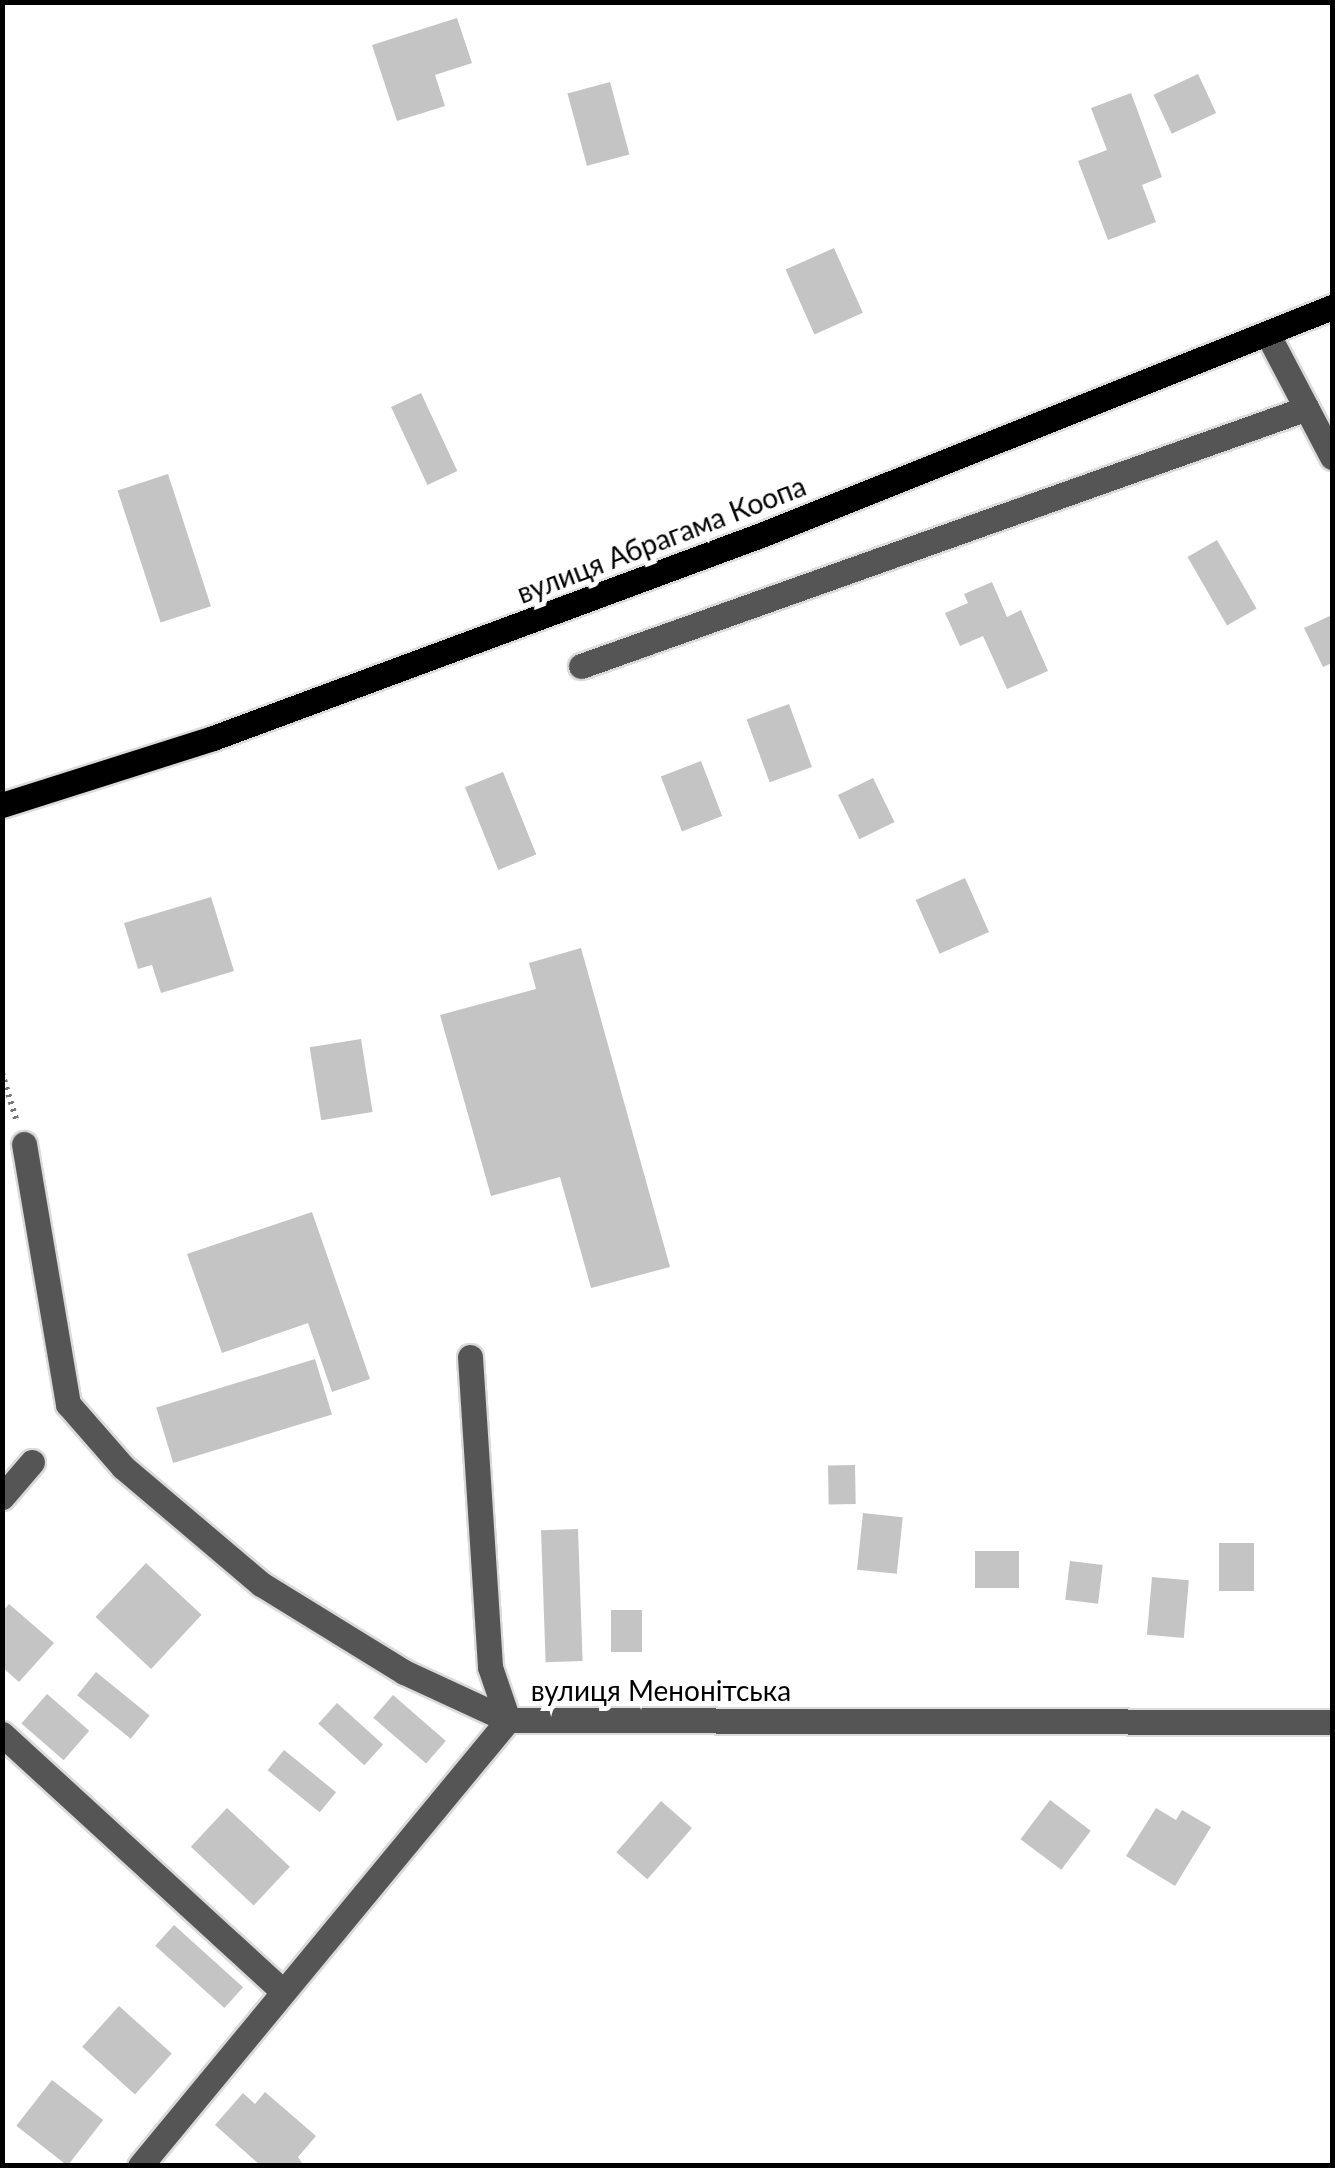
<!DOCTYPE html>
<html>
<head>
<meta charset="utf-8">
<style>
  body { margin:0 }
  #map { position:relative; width:1335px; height:2168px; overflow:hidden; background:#fff; font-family:Lato,sans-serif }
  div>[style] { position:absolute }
  .building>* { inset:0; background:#c4c4c4; transform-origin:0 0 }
  .path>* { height:6px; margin-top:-3px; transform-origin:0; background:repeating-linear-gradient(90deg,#777 0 2.5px,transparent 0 7.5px) }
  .roads { filter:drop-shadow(2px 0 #dbdbdb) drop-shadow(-2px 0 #dbdbdb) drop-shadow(0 2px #dbdbdb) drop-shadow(0 -2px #dbdbdb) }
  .minor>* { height:25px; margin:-12.5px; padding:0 12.5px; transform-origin:12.5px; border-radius:12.5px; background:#555 }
  .major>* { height:25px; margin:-12.5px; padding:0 12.5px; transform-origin:12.5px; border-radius:12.5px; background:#000 }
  span { translate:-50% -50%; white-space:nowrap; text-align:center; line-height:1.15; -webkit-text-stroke:10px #fff; paint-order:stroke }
  .street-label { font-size:28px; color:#000 }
  .frame { position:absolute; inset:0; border:5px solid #000; pointer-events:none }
</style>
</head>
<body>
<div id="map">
  <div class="building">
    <div style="clip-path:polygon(457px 18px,472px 63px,435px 75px,445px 106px,397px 121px,372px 45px)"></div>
    <div style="left:1198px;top:74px;width:43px;height:49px;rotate:65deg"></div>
    <div style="left:610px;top:82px;width:75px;height:44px;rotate:75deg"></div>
    <div style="clip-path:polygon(1131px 93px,1162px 177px,1142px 185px,1156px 222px,1108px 240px,1078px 161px,1107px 150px,1091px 108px)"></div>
    <div style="left:834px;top:248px;width:71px;height:53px;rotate:66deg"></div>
    <div style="left:421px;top:393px;width:86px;height:33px;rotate:65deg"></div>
    <div style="left:168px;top:474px;width:139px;height:53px;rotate:72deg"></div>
    <div style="left:1217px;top:540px;width:79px;height:34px;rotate:60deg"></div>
    <div style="clip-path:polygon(992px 582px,1007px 617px,1021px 610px,1048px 671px,1007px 689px,983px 636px,960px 646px,945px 613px,968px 603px,964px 594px)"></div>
    <div style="clip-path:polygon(1332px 615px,1332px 663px,1323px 667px,1304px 628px)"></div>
    <div style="left:789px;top:704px;width:67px;height:45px;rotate:70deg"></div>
    <div style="left:701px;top:761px;width:59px;height:43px;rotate:69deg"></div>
    <div style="left:503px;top:772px;width:89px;height:41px;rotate:68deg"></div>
    <div style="left:873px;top:778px;width:49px;height:39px;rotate:64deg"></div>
    <div style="left:965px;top:878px;width:59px;height:54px;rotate:66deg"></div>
    <div style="clip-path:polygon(211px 897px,234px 971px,161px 993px,152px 965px,138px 969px,124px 923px)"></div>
    <div style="clip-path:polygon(581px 948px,670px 1267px,591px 1288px,560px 1177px,491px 1196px,440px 1015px,536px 989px,529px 963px)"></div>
    <div style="left:361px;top:1039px;width:74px;height:52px;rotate:81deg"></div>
    <div style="clip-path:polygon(312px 1212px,370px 1379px,332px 1392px,308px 1323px,222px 1353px,187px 1254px)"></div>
    <div style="left:315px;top:1359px;width:58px;height:166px;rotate:73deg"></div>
    <div style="left:855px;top:1465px;width:39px;height:27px;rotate:89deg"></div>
    <div style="left:863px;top:1513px;width:40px;height:57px;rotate:6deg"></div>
    <div style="left:578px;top:1529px;width:132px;height:37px;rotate:88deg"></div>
    <div style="left:1219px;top:1543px;width:35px;height:48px"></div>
    <div style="left:975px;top:1551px;width:44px;height:37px"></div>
    <div style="left:1070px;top:1561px;width:33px;height:39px;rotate:7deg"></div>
    <div style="left:146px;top:1563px;width:76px;height:74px;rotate:43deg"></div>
    <div style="left:1152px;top:1577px;width:37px;height:58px;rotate:5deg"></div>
    <div style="clip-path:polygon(9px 1604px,54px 1643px,19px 1682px,2px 1667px,2px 1612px)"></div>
    <div style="left:611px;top:1610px;width:31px;height:42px"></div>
    <div style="left:96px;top:1672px;width:69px;height:30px;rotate:39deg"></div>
    <div style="left:47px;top:1694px;width:56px;height:39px;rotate:41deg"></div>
    <div style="left:393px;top:1695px;width:70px;height:30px;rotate:41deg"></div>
    <div style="left:337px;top:1703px;width:62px;height:28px;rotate:42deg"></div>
    <div style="left:284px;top:1750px;width:67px;height:26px;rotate:39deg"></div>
    <div style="left:1050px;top:1800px;width:51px;height:49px;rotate:37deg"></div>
    <div style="left:661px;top:1801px;width:41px;height:68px;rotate:41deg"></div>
    <div style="left:227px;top:1808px;width:86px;height:53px;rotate:43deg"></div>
    <div style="clip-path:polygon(1156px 1808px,1176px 1820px,1182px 1810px,1211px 1827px,1175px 1886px,1126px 1856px)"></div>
    <div style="left:174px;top:1925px;width:93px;height:28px;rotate:42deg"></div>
    <div style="left:119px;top:2006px;width:71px;height:55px;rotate:42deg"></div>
    <div style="left:52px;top:2080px;width:65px;height:58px;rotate:38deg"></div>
    <div style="clip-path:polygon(265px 2092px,316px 2136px,298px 2157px,304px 2166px,261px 2166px,215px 2125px,243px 2093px,255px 2104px)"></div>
  </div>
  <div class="path">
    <div style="left:2px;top:1073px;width:48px;rotate:73.1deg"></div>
  </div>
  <div class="roads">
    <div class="minor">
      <div style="left:1268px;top:335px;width:138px;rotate:62.3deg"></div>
      <div style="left:581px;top:666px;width:770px;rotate:-19.56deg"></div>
      <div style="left:24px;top:1144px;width:264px;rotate:80.4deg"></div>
      <div style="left:68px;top:1404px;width:84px;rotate:48.9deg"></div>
      <div style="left:123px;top:1467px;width:181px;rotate:40.3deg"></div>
      <div style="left:261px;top:1584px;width:168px;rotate:31.6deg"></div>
      <div style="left:404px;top:1672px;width:115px;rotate:24.8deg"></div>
      <div style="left:470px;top:1357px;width:311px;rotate:86.3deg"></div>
      <div style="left:490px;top:1667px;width:56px;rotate:71.2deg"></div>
      <div style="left:2px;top:1497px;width:46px;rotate:-49.4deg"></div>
      <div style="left:2px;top:1734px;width:379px;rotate:42.5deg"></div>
      <div style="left:140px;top:2166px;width:578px;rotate:-50.47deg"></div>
      <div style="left:508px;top:1720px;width:824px;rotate:0.14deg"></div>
    </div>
    <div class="major">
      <div style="left:2px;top:805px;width:221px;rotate:-17.6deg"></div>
      <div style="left:213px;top:738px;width:584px;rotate:-20.33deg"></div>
      <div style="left:761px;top:535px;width:615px;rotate:-21.77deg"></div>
    </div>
  </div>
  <div class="street-label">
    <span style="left:661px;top:539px;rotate:-21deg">вулиця Абрагама Коопа</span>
    <span style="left:661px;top:1690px">вулиця Менонітська</span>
  </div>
  <div class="frame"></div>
</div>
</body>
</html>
